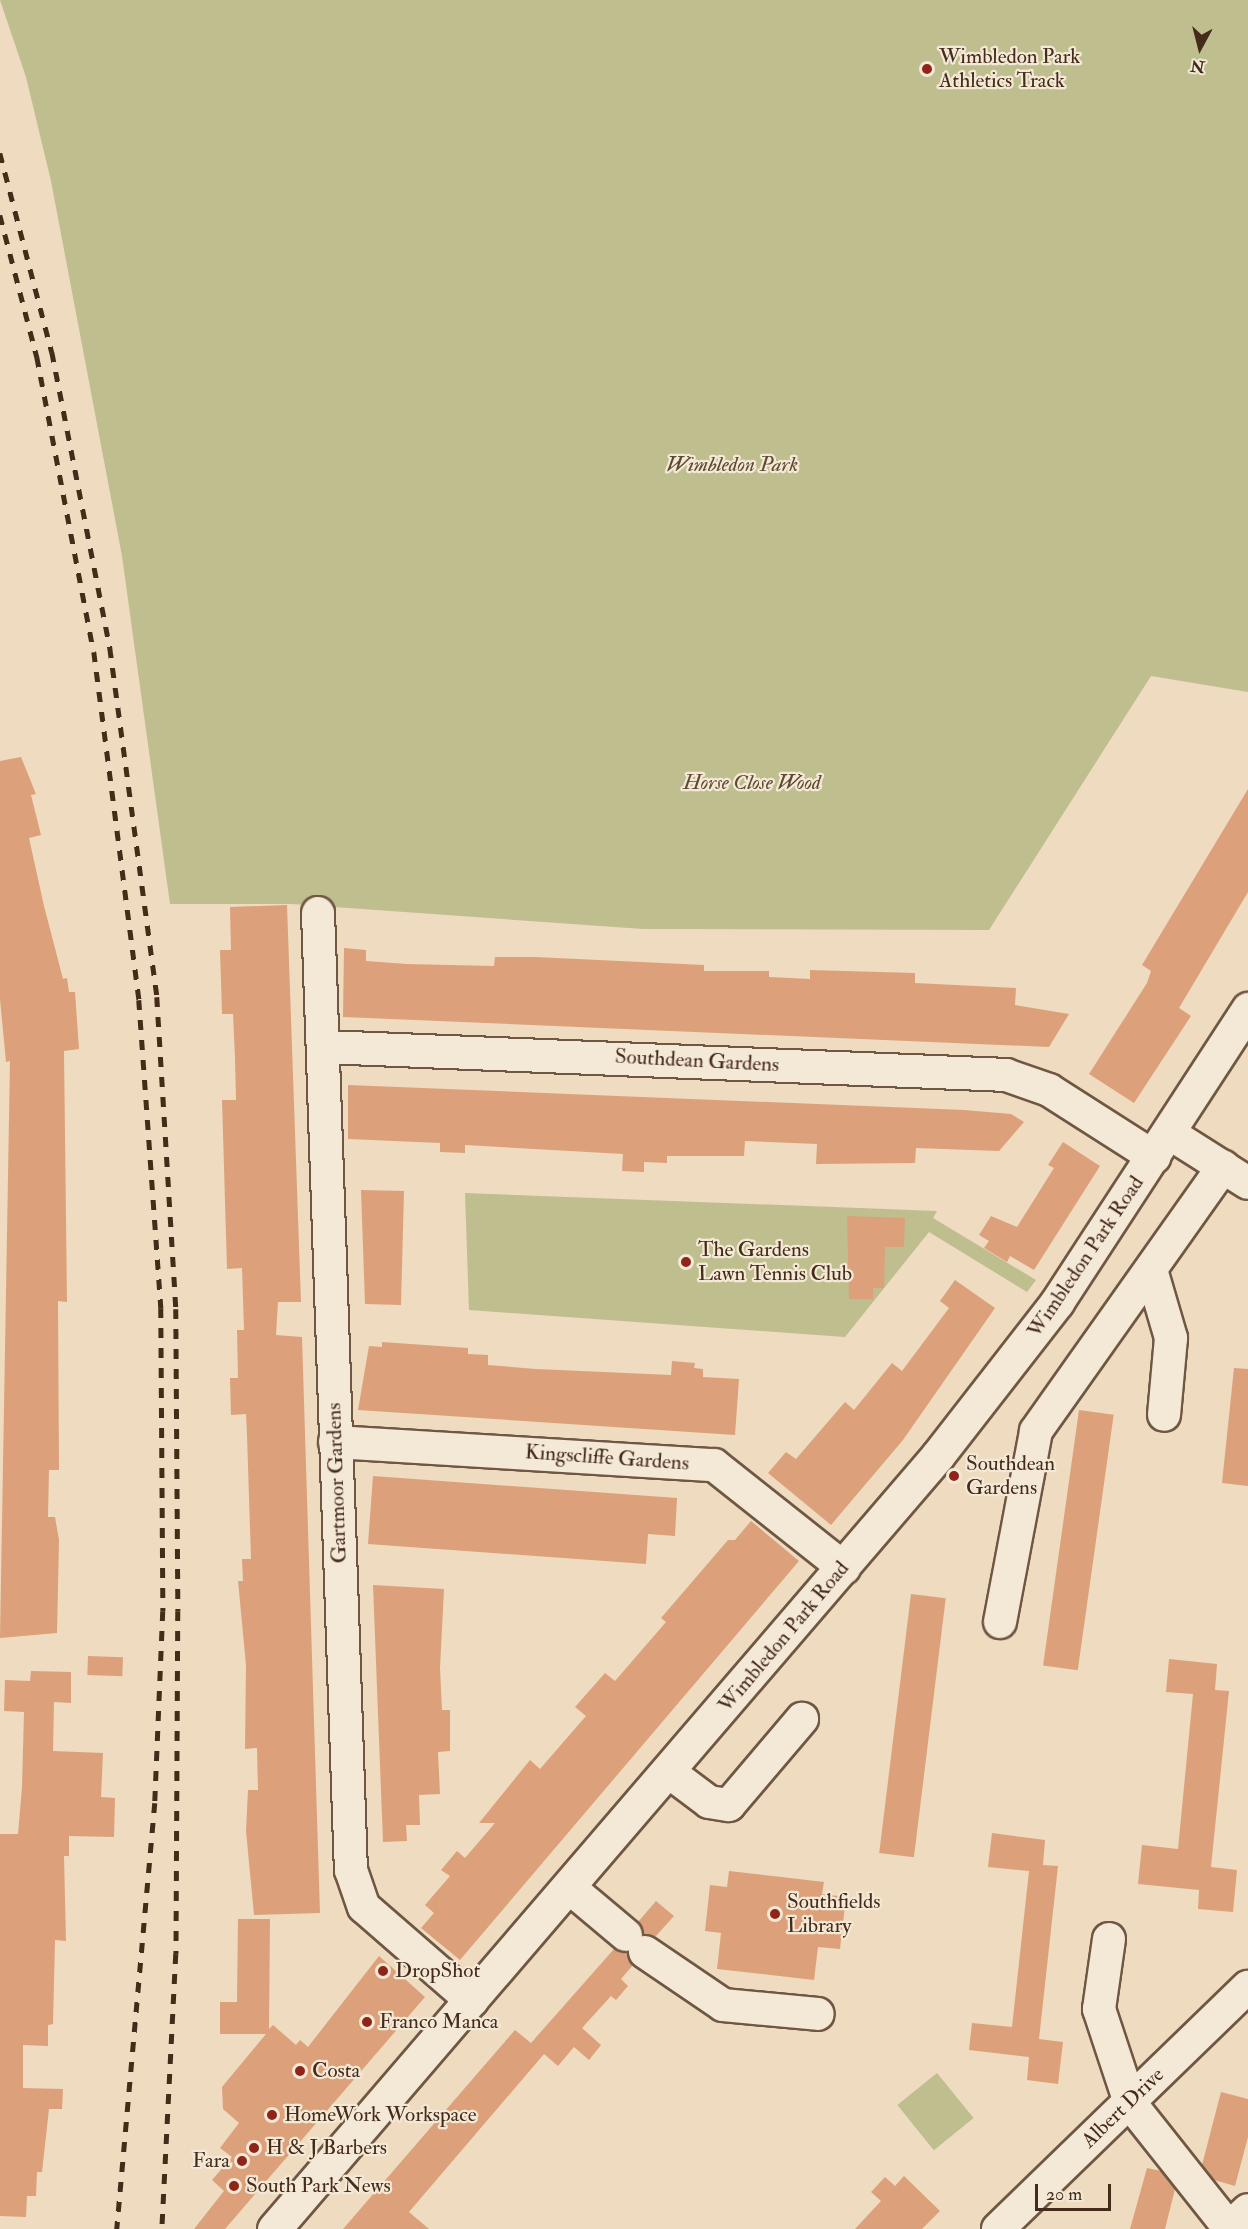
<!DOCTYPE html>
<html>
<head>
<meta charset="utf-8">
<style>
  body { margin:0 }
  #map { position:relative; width:1248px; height:2229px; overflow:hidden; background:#eedbc0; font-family:"IM FELL Double Pica",serif }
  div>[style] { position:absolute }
  .green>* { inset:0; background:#bfbe8e; transform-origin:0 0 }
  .building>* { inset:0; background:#dca17a; transform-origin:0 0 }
  .roads { filter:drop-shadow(2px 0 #6f5743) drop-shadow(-2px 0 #6f5743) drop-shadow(0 2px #6f5743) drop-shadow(0 -2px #6f5743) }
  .minor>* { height:32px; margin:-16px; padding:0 16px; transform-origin:16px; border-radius:16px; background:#f4e8d6 }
  .tertiary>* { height:33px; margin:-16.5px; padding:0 16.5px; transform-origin:16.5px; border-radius:16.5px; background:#f4e8d6 }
  .rail>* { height:4.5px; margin-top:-2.25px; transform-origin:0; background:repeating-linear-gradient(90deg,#452b19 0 10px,transparent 0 20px) }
  .dots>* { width:16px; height:16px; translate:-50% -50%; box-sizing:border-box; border:3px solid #f4e8d6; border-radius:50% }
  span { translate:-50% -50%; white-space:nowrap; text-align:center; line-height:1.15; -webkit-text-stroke:4.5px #f4e8d6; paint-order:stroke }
  .poi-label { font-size:21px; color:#452b19 }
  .left { translate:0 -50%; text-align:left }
  .right { translate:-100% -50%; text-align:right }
  .park-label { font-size:21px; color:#5d4830; font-style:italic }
  .street-label { font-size:21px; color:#452b19 }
  .north { position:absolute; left:1170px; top:18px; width:60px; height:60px; -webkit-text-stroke:4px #f4e8d6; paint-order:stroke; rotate:187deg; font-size:16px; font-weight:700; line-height:24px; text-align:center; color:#452b19 }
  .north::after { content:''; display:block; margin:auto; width:21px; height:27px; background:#452b19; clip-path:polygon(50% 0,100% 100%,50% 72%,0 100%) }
  .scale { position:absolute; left:1035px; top:2184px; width:76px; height:27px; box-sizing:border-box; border:3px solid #452b19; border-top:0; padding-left:8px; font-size:18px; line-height:21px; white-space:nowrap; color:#452b19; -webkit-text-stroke:4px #f4e8d6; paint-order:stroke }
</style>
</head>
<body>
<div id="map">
  <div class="green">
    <div style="clip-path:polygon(0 0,1248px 0,1248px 692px,1151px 676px,989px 930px,643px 929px,292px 904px,170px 904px,122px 556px,51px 181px,26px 77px)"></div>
    <div style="clip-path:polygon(465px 1193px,937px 1211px,933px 1218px,1036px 1280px,1027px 1292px,929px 1232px,845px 1337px,469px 1310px)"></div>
    <div style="left:937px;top:2073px;width:58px;height:51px;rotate:51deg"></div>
  </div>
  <div class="building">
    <div style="clip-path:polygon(21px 757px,36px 794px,31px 795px,41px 835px,29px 838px,44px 906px,63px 979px,67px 978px,69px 992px,75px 992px,79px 1049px,64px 1051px,67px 1302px,58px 1301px,59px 1470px,49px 1470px,48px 1517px,55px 1517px,59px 1540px,57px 1633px,0 1638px,10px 1061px,6px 1062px,0 999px,0 761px)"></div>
    <div style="clip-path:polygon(1248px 789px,1248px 892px,1179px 1008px,1191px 1016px,1134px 1103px,1089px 1074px,1147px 983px,1151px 971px,1142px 965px)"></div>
    <div style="clip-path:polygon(287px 905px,301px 1302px,278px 1302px,276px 1335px,302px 1337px,320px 1913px,254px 1915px,246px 1831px,248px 1790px,258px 1790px,257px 1748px,245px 1749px,246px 1665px,238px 1581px,243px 1581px,242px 1559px,251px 1559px,247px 1435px,246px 1414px,231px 1415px,230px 1378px,238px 1378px,237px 1330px,244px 1330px,242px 1268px,227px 1269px,222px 1100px,236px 1100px,235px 1058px,233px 1014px,222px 1014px,220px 950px,231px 950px,230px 907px)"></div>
    <div style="clip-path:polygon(344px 948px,366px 950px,366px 961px,407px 964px,494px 966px,495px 957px,535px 957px,704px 965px,704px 971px,769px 971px,769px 977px,790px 978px,810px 979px,810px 970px,915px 973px,915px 983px,1016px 988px,1015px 1005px,1069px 1014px,1049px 1047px,343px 1017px)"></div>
    <div style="clip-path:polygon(348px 1085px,964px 1110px,1011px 1114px,1024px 1122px,999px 1151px,916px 1148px,915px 1163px,816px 1164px,817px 1144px,745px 1141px,744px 1156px,667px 1156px,667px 1163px,644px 1162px,644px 1172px,622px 1171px,623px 1154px,465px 1145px,465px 1153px,440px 1152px,440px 1143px,348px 1139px)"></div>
    <div style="clip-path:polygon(1063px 1142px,1100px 1166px,1034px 1270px,1010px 1256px,1007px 1262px,984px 1248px,989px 1241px,979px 1235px,991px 1216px,1017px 1227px,1054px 1168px,1048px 1165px)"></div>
    <div style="clip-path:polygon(361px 1190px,404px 1191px,401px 1305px,365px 1304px)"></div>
    <div style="clip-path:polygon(847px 1216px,905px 1218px,904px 1247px,885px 1247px,884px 1288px,873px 1288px,873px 1299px,849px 1299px)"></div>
    <div style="clip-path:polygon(955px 1280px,995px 1308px,903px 1440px,831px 1525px,768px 1473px,786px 1452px,796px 1459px,845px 1402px,854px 1410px,892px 1363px,902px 1371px,949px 1308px,940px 1301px)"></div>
    <div style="clip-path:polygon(382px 1342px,468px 1348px,468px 1354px,488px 1355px,488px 1365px,536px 1369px,671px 1375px,672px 1361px,695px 1363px,694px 1368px,703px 1369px,703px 1377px,739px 1379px,735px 1435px,358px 1410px,369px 1346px,382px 1347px)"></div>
    <div style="clip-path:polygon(1234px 1368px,1248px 1369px,1248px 1486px,1222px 1483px)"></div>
    <div style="left:1079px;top:1410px;width:35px;height:258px;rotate:8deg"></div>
    <div style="clip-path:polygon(373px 1476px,677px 1498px,675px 1536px,648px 1534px,646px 1564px,368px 1544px)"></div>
    <div style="clip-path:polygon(751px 1521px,799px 1561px,460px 1960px,421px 1928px,434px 1913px,425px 1905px,450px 1876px,441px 1870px,457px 1851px,465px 1858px,495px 1823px,479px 1823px,530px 1760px,540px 1769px,586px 1716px,575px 1707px,605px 1673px,615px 1681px,666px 1622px,661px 1618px,728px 1540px,735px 1540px)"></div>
    <div style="clip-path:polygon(373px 1585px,444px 1589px,440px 1668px,442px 1710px,450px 1710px,450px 1751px,438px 1752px,440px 1794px,419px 1795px,420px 1825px,406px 1825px,407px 1841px,383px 1842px)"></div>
    <div style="left:911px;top:1594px;width:35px;height:261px;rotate:7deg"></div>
    <div style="left:88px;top:1656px;width:35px;height:19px;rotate:2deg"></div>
    <div style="clip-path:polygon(1169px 1659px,1217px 1664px,1215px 1690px,1229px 1691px,1211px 1867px,1237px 1870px,1233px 1912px,1198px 1909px,1199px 1890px,1138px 1884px,1142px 1845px,1178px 1849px,1193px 1694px,1166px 1692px)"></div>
    <div style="clip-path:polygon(31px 1671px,71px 1672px,71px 1703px,54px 1702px,53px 1751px,103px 1753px,101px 1797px,115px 1798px,114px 1837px,69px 1836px,69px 1856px,64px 1856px,66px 1941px,55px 1940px,53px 2024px,48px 2025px,48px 2046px,23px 2045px,23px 2088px,63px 2089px,62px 2109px,49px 2109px,42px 2172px,37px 2172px,36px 2196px,27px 2196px,26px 2217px,0 2216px,0 1834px,18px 1834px,22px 1787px,24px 1712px,4px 1711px,5px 1680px,30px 1681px)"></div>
    <div style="clip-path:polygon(992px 1833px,1045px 1840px,1043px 1865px,1058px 1866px,1039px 2039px,1063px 2042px,1058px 2084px,1027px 2080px,1029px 2057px,969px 2050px,972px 2023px,1012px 2027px,1029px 1871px,988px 1867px)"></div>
    <div style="clip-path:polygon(729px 1871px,824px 1882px,822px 1894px,846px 1897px,840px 1949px,818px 1947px,814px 1980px,717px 1969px,721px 1933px,705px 1931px,710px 1885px,727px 1887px)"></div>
    <div style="clip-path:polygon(656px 1901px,674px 1916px,655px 1937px,643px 1935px,638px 1922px)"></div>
    <div style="clip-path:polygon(238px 1919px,270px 1919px,269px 2029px,273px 2025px,296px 2045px,300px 2040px,308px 2047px,379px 1956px,425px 1997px,225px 2229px,194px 2229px,224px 2191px,212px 2180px,232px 2157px,220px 2148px,239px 2123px,223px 2109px,222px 2087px,266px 2034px,220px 2034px,220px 2002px,237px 2002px)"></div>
    <div style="clip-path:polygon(614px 1949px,627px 1952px,633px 1965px,621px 1979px,628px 1986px,616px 2000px,611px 1996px,582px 2028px,601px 2045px,589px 2060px,574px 2047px,558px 2066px,544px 2054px,409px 2212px,429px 2229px,343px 2229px,515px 2030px,531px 2043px)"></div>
    <div style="clip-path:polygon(1221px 2092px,1248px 2099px,1248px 2137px,1235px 2186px,1214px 2180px,1202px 2165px)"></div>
    <div style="clip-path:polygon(1147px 2168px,1161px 2171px,1175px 2189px,1165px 2229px,1130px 2229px)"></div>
    <div style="clip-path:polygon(904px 2176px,940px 2211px,922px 2229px,855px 2229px,881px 2201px,871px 2192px,885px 2177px,895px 2186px)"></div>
  </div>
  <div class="roads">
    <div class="minor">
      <div style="left:318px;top:913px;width:958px;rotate:88.03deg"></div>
      <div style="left:351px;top:1870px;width:39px;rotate:71deg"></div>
      <div style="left:364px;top:1907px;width:143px;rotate:41deg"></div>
      <div style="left:325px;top:1047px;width:682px;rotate:2.35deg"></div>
      <div style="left:1006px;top:1075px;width:46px;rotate:19.2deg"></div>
      <div style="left:1049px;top:1090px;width:125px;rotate:32.5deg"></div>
      <div style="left:1169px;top:1133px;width:93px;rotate:32.3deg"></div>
      <div style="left:1152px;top:1273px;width:68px;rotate:73.7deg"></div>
      <div style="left:1171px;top:1338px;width:77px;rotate:95.2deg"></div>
      <div style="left:335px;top:1442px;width:380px;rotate:3.5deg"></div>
      <div style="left:714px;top:1465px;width:166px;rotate:38.4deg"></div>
      <div style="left:1000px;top:1622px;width:194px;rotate:-79.3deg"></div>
      <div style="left:1036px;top:1431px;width:324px;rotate:-54.7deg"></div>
      <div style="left:669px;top:1772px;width:50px;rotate:36.9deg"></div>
      <div style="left:709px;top:1802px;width:20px;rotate:9deg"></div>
      <div style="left:729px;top:1805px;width:113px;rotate:-49.7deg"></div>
      <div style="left:570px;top:1888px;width:73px;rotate:40deg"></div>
      <div style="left:1109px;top:1939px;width:71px;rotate:98.1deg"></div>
      <div style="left:1099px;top:2009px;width:99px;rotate:71.7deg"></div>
      <div style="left:1130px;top:2103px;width:159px;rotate:51.6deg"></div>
      <div style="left:1229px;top:2228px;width:26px;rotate:-43deg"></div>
      <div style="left:645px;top:1952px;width:94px;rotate:34.2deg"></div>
      <div style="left:723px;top:2005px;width:95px;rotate:5.4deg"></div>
      <div style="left:998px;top:2229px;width:348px;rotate:-44.1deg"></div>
    </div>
    <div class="tertiary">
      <div style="left:274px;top:2229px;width:1020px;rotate:-49.37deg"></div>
      <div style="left:938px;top:1455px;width:194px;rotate:-52.1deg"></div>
      <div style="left:1057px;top:1302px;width:350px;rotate:-56.9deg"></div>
    </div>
  </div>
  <div class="rail">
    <div style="left:0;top:153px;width:206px;rotate:75.4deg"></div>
    <div style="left:52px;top:352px;width:302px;rotate:78.9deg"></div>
    <div style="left:110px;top:648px;width:352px;rotate:82.3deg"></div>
    <div style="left:157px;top:997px;width:313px;rotate:86.5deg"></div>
    <div style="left:176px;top:1309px;width:302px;rotate:89.6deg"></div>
    <div style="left:178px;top:1611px;width:343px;rotate:90.3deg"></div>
    <div style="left:176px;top:1954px;width:275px;rotate:92.9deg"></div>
    <div style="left:0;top:215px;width:147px;rotate:75.4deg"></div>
    <div style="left:37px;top:357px;width:300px;rotate:79.1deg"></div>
    <div style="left:94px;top:652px;width:351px;rotate:82.6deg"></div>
    <div style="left:139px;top:1000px;width:309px;rotate:85.9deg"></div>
    <div style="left:161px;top:1308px;width:303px;rotate:89.6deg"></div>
    <div style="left:163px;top:1611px;width:192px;rotate:92.4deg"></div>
    <div style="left:155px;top:1803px;width:428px;rotate:95.1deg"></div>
  </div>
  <div class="dots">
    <div style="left:927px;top:69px;background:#8f2418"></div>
    <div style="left:686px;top:1262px;background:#8f2418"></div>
    <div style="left:954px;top:1476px;background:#8f2418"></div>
    <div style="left:775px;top:1914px;background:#8f2418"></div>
    <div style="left:383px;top:1971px;background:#8f2418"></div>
    <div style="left:367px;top:2022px;background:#8f2418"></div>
    <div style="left:300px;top:2071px;background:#8f2418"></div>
    <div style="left:272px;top:2115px;background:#8f2418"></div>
    <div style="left:254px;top:2148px;background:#8f2418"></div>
    <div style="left:242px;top:2161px;background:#8f2418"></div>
    <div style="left:234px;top:2186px;background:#8f2418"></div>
  </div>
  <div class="poi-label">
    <span class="left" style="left:939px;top:69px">Wimbledon Park<br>Athletics Track</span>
    <span class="left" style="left:698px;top:1262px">The Gardens<br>Lawn Tennis Club</span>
    <span class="left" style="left:966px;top:1476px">Southdean<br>Gardens</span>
    <span class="left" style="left:787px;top:1914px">Southfields<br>Library</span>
    <span class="left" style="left:395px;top:1971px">DropShot</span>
    <span class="left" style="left:379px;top:2022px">Franco Manca</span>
    <span class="left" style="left:312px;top:2071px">Costa</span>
    <span class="left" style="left:284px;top:2115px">HomeWork Workspace</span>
    <span class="left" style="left:266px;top:2148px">H &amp; J Barbers</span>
    <span class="right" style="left:230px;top:2161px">Fara</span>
    <span class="left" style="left:246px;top:2186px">South Park News</span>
  </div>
  <div class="park-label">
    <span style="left:732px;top:465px">Wimbledon Park</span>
    <span style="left:752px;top:783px">Horse Close Wood</span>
  </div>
  <div class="street-label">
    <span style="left:697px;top:1061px;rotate:3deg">Southdean Gardens</span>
    <span style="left:1086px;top:1257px;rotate:-56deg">Wimbledon Park Road</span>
    <span style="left:607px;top:1458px;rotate:4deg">Kingscliffe Gardens</span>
    <span style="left:337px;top:1483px;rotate:-92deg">Gartmoor Gardens</span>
    <span style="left:784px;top:1637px;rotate:-50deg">Wimbledon Park Road</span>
    <span style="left:1123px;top:2108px;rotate:-44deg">Albert Drive</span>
  </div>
  <div class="north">N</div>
  <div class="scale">20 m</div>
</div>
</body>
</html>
